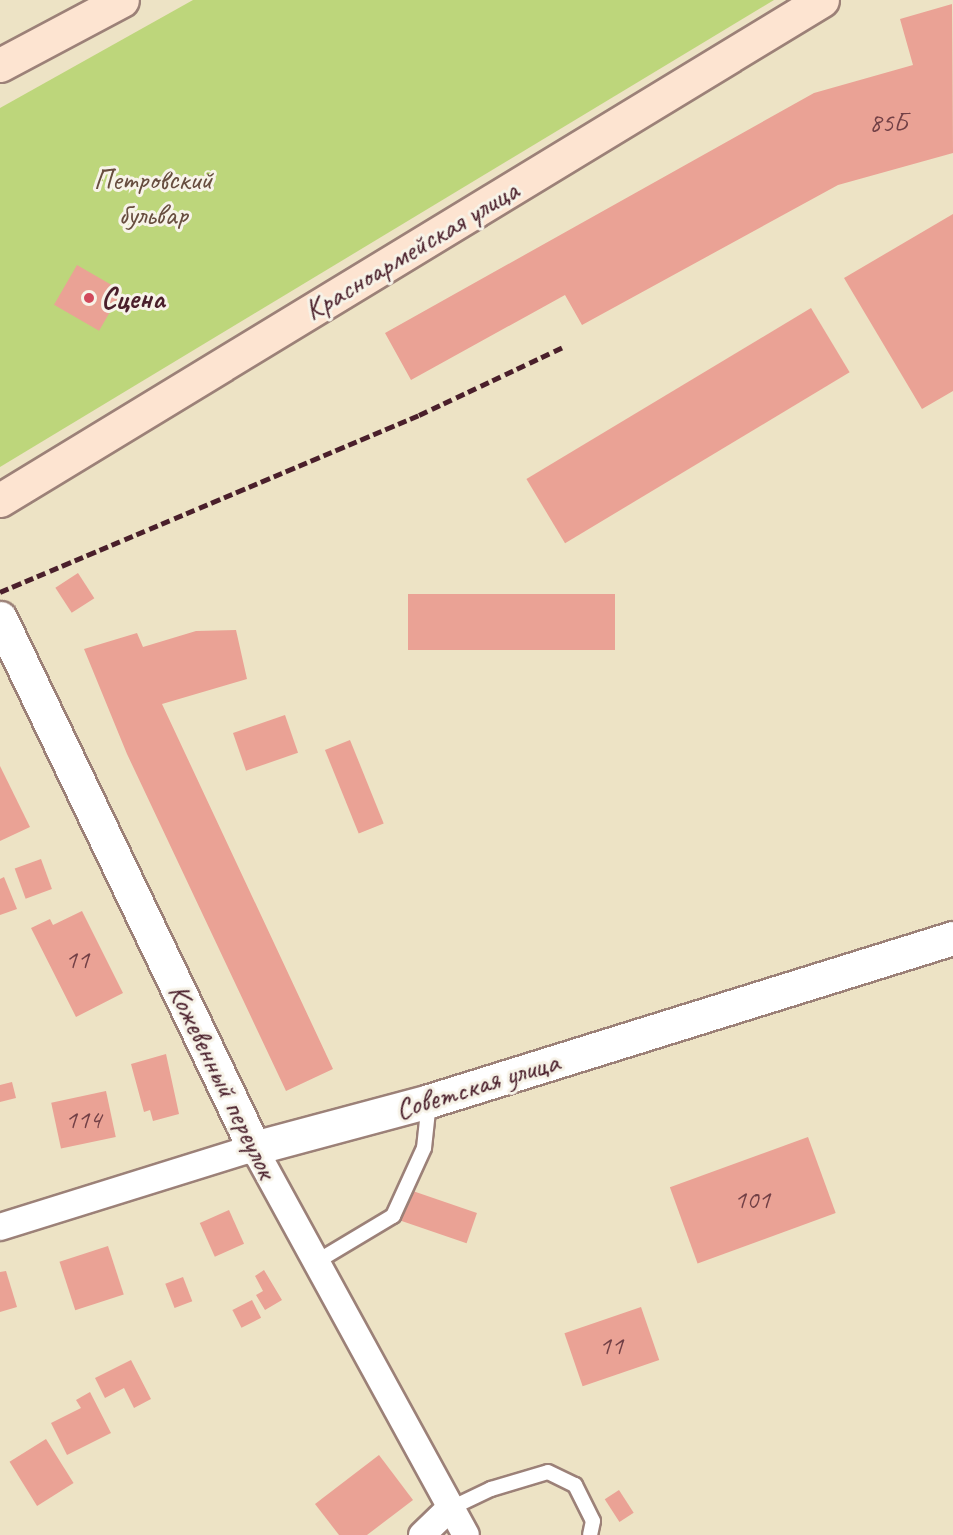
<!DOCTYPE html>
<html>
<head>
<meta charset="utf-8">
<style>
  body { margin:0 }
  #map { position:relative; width:953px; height:1535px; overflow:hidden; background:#ede3c5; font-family:Caveat,sans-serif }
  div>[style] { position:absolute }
  .green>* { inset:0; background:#bdd67b }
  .building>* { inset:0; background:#eaa295; transform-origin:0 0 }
  .roads { filter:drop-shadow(2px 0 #9c8178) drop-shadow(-2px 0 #9c8178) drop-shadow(0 2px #9c8178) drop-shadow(0 -2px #9c8178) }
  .service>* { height:14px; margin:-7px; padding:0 7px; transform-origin:7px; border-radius:7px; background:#fff }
  .minor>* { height:26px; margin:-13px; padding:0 13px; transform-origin:13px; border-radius:13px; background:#fff }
  .tertiary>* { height:33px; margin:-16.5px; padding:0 16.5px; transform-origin:16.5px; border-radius:16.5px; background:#fff }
  .secondary>* { height:33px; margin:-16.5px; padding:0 16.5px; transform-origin:16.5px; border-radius:16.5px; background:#fde4d1 }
  .rail>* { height:4.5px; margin-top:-2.25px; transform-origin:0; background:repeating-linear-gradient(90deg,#4a1f2b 0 9px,transparent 0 13.5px) }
  .dots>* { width:16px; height:16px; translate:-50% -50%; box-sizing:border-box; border:3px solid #f7f3e8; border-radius:50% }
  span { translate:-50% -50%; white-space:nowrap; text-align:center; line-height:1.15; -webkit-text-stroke:6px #f7f3e8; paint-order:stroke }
  .number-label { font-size:27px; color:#724046 }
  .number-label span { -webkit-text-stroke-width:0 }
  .park-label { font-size:30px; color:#674d3f }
  .street-label { font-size:30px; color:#4a1f2b }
  .poi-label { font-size:30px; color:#4a1f2b; font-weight:700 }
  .left { translate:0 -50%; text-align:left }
</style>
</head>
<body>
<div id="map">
  <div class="green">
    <div style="clip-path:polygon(193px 0,774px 0,0 467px,0 108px)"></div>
  </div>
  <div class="building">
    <div style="clip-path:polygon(952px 4px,953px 153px,838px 185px,582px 325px,565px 295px,411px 380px,385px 333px,814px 93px,913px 65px,900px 19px)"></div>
    <div style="clip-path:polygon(953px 214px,953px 391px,922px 409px,844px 278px)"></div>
    <div style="left:77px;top:265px;width:52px;height:46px;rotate:30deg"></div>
    <div style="left:811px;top:308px;width:75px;height:332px;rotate:59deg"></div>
    <div style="left:78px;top:573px;width:30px;height:27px;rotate:57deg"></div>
    <div style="left:408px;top:594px;width:207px;height:56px"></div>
    <div style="clip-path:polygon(236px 630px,247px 679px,162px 704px,333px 1069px,286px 1091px,127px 754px,84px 649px,137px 633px,143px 647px,196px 631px)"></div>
    <div style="left:285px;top:715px;width:40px;height:55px;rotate:71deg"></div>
    <div style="left:350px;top:740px;width:90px;height:27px;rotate:68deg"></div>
    <div style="clip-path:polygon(0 766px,30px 827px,0 841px)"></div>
    <div style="left:41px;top:859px;width:32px;height:28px;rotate:70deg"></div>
    <div style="clip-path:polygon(4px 877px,17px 909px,0 915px,0 879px)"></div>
    <div style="clip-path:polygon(82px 911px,123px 993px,76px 1017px,31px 928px,50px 919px,53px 925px)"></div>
    <div style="clip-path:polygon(166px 1054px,179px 1114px,153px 1121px,150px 1110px,144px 1112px,131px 1064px)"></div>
    <div style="clip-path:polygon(12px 1082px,16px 1098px,0 1102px,0 1085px)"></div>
    <div style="left:106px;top:1091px;width:47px;height:56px;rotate:78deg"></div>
    <div style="left:808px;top:1137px;width:81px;height:147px;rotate:70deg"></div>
    <div style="left:407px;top:1189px;width:74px;height:32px;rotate:19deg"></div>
    <div style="left:229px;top:1210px;width:37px;height:32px;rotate:66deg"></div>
    <div style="left:108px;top:1246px;width:51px;height:51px;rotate:72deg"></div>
    <div style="clip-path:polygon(264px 1270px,282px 1300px,265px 1310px,256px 1295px,263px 1291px,255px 1276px)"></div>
    <div style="clip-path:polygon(6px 1271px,17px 1307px,0 1312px,0 1272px)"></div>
    <div style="left:183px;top:1277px;width:26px;height:19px;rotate:69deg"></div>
    <div style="left:252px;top:1300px;width:20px;height:22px;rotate:63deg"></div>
    <div style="left:641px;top:1307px;width:56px;height:81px;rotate:71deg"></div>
    <div style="clip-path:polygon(131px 1360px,151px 1399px,134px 1408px,124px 1388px,105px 1398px,95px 1378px)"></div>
    <div style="clip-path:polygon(90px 1392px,111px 1433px,67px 1455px,51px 1423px,81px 1408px,76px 1400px)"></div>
    <div style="left:46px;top:1439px;width:52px;height:43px;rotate:58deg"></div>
    <div style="clip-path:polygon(379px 1455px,413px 1500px,367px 1535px,339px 1535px,315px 1504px)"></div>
    <div style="left:619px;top:1490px;width:27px;height:17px;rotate:57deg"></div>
  </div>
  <div class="roads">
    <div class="service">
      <div style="left:316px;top:1262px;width:90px;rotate:-30.9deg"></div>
      <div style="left:393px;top:1216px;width:75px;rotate:-65.5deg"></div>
      <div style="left:424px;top:1148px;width:46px;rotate:-83.8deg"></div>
      <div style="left:449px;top:1509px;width:47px;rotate:-25.5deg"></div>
      <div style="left:491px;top:1489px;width:59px;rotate:-16.6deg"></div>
      <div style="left:548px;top:1472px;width:30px;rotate:26deg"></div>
      <div style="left:575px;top:1485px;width:40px;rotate:63.4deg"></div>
      <div style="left:593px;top:1521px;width:14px;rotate:102deg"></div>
    </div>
    <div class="minor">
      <div style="left:0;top:1227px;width:266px;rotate:-17.3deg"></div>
      <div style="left:254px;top:1148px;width:441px;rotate:61.3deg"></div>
      <div style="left:422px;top:1535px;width:37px;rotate:-44deg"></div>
    </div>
    <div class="tertiary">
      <div style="left:0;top:618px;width:588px;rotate:64.39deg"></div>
      <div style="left:254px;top:1148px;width:181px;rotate:-15deg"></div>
      <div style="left:429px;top:1101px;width:549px;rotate:-17.28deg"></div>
    </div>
    <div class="secondary">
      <div style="left:0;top:65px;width:138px;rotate:-28deg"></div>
      <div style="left:0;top:500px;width:962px;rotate:-31.31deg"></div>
    </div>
  </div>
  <div class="rail">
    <div style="left:0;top:592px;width:455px;rotate:-22.9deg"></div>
    <div style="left:419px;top:415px;width:161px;rotate:-25.3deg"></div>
  </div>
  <div class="dots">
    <div style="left:89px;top:298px;background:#d1495b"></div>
  </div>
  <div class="number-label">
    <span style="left:888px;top:123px">85Б</span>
    <span style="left:77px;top:960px">11</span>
    <span style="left:83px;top:1120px">114</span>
    <span style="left:752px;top:1200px">101</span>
    <span style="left:611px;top:1346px">11</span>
  </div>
  <div class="park-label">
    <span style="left:153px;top:196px">Петровский<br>бульвар</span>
  </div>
  <div class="street-label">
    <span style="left:411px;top:250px;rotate:-31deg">Красноармейская улица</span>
    <span style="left:223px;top:1081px;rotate:64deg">Кожевенный переулок</span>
    <span style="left:477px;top:1085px;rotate:-17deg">Советская улица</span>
  </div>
  <div class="poi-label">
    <span class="left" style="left:101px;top:298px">Сцена</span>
  </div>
</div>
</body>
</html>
